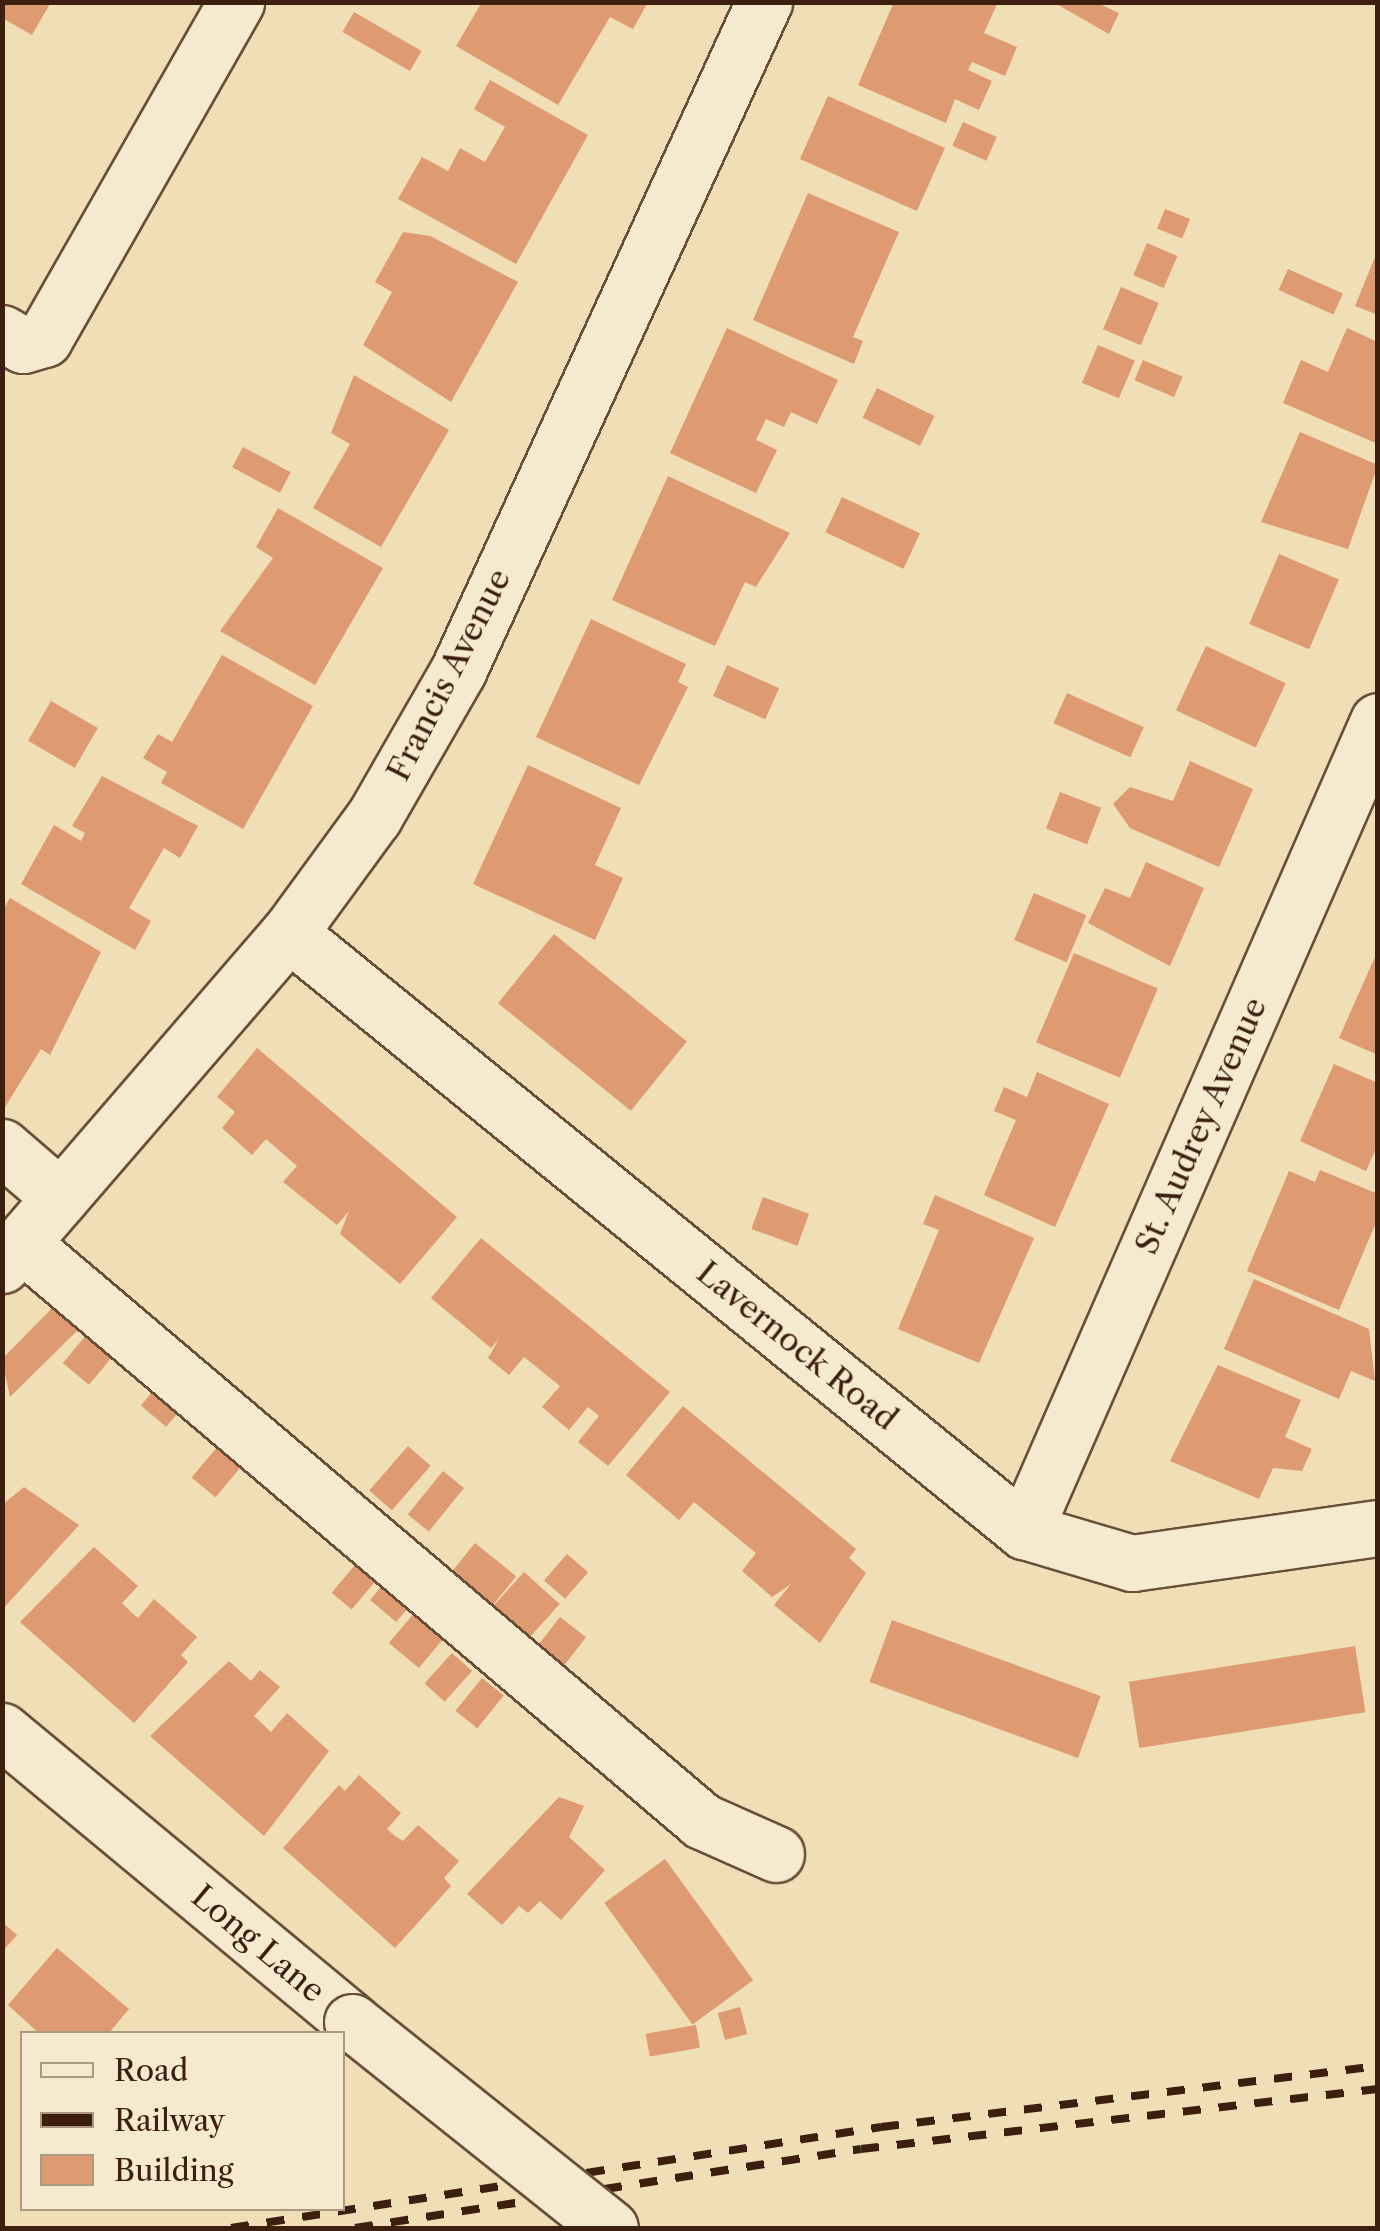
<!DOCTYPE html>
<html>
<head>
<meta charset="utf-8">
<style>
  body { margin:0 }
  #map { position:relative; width:1380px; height:2231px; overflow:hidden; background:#f0deb7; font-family:"Libre Caslon Text",serif }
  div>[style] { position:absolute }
  .building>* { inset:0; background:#de9a70; transform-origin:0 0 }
  .roads { filter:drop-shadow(2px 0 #694f38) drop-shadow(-2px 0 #694f38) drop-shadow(0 2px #694f38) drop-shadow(0 -2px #694f38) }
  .minor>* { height:55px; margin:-27.5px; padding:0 27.5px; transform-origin:27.5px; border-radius:27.5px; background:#f5ead0 }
  .rail>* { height:8px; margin-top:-4px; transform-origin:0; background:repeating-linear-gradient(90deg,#3c1f0e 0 18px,transparent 0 36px) }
  .bridges { filter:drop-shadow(2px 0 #694f38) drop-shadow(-2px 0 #694f38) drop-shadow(0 2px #694f38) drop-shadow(0 -2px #694f38) }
  .minor-bridge>* { height:55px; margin:-27.5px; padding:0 27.5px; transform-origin:27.5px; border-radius:27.5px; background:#f5ead0 }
  span { translate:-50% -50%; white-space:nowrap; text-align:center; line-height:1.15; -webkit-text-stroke:10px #f5ead0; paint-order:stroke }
  .street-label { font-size:32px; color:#3c1f0e }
  .frame { position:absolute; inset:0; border:5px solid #3c1f0e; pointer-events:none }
  .legend { position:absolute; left:20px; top:2031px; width:325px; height:180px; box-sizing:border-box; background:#f5ead0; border:2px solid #ab9982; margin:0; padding:12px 18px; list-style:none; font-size:30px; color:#3c1f0e }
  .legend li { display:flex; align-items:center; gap:20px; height:50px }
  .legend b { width:50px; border:2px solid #ab9982 }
</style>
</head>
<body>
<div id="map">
  <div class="building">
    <div style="clip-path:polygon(2px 2px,51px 2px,32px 35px,2px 18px)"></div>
    <div style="clip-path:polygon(482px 2px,648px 2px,633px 29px,610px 17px,558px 105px,456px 46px)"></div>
    <div style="clip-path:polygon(894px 2px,998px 2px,984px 33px,1017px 47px,1005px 76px,972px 62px,968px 70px,992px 81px,979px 110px,955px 99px,946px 123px,858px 85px)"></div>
    <div style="clip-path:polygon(1053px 2px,1095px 2px,1119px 13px,1109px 34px)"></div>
    <div style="left:354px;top:12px;width:78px;height:23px;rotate:30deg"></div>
    <div style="clip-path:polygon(490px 80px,588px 135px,516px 264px,398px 199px,422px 157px,448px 171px,460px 148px,485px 162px,505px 127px,474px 109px)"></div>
    <div style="left:828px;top:96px;width:128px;height:69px;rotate:24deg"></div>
    <div style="left:963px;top:122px;width:37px;height:26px;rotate:24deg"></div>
    <div style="clip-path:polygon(808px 193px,899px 232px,853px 337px,863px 341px,854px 364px,753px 320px)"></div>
    <div style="left:1165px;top:209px;width:27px;height:21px;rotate:22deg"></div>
    <div style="clip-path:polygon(403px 232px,430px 236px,518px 282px,451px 402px,363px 345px,392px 292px,375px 282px)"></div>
    <div style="left:1147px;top:243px;width:33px;height:35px;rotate:23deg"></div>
    <div style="clip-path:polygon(1377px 252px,1378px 252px,1378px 315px,1355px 306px)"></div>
    <div style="left:1288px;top:269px;width:60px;height:23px;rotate:24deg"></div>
    <div style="left:1121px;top:287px;width:41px;height:46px;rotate:23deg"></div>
    <div style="clip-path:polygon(727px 328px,838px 380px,817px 424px,791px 412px,784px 427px,766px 419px,756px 440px,777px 450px,756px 493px,670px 453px)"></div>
    <div style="clip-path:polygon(1347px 328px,1378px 342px,1378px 444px,1283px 403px,1301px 360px,1328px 372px)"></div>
    <div style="left:1098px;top:345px;width:40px;height:41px;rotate:23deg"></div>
    <div style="left:1143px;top:360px;width:43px;height:22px;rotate:23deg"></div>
    <div style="clip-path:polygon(354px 375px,449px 430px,381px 547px,313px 508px,350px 444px,331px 433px)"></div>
    <div style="left:877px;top:388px;width:64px;height:33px;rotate:26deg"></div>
    <div style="clip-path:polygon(1300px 432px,1378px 465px,1348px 549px,1261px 522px)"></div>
    <div style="left:243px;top:447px;width:54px;height:23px;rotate:28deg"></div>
    <div style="clip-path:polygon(668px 476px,790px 533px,756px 587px,745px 582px,715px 646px,612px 600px)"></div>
    <div style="left:842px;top:497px;width:86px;height:39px;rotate:25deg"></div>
    <div style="clip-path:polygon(278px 508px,383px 568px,315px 685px,220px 631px,273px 558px,256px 547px)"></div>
    <div style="left:1279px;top:554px;width:65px;height:76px;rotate:23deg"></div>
    <div style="clip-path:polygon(591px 619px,686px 664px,678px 682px,688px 687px,639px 785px,536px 737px)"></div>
    <div style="left:1206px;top:646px;width:88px;height:71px;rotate:25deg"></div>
    <div style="clip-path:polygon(222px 655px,313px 706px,243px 829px,161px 783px,167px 772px,143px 758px,158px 734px,172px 742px)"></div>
    <div style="left:727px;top:665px;width:57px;height:34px;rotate:24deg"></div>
    <div style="left:1067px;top:693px;width:84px;height:33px;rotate:24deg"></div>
    <div style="left:51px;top:701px;width:54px;height:46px;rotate:30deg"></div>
    <div style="clip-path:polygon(1190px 761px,1253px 789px,1219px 867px,1130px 828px,1113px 804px,1130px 787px,1173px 801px)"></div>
    <div style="clip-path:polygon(528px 765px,621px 808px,595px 865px,623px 878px,595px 940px,473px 884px)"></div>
    <div style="clip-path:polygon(102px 776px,198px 826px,180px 858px,164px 848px,129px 908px,151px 921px,135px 950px,21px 884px,54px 825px,81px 841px,85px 833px,72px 826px)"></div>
    <div style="left:1060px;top:792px;width:44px;height:39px;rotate:21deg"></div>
    <div style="clip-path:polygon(1146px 862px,1204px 888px,1170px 966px,1088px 923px,1105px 888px,1130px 898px)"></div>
    <div style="left:1034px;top:893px;width:57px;height:51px;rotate:23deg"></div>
    <div style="clip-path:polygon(10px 898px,101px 952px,50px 1055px,41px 1049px,2px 1112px,2px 911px)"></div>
    <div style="left:554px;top:934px;width:171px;height:89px;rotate:39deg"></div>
    <div style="clip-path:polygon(1378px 950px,1378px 1055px,1339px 1038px)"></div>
    <div style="left:1074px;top:953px;width:91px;height:97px;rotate:23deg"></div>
    <div style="clip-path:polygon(257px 1048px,457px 1217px,400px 1284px,340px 1234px,349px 1211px,337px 1225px,283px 1182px,297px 1166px,266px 1139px,252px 1155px,222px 1128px,235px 1112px,217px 1097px)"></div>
    <div style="clip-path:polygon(1334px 1064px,1378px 1083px,1378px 1144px,1366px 1171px,1300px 1141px)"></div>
    <div style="clip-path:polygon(1037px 1072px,1109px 1104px,1055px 1227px,984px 1195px,1016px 1120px,994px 1111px,1004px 1087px,1027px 1097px)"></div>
    <div style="clip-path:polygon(1320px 1170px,1378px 1194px,1378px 1218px,1339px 1310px,1247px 1271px,1289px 1171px,1315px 1182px)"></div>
    <div style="clip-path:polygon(935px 1195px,1034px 1238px,979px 1363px,898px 1329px,939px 1230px,923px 1224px)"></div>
    <div style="left:763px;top:1197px;width:49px;height:34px;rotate:20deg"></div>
    <div style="clip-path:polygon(481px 1238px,670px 1392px,608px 1466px,578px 1442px,599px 1416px,588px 1407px,569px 1430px,542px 1407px,560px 1386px,524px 1357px,509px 1375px,488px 1358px,499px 1339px,491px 1348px,431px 1298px)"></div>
    <div style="clip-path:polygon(1254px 1279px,1369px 1329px,1375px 1381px,1351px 1371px,1339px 1399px,1224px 1349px)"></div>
    <div style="clip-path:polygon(61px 1299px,87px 1321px,10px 1397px,2px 1359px)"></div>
    <div style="left:93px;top:1327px;width:34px;height:47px;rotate:40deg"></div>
    <div style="clip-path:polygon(1218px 1365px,1301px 1400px,1285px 1437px,1312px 1449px,1302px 1471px,1273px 1468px,1259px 1499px,1170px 1461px)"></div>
    <div style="left:164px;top:1378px;width:33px;height:36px;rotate:40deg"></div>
    <div style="clip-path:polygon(683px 1406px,856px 1549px,849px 1558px,866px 1573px,820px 1643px,774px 1605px,791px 1584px,772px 1597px,742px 1571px,756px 1553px,694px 1502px,679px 1520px,626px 1475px)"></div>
    <div style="left:218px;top:1446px;width:31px;height:41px;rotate:40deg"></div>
    <div style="left:408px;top:1446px;width:30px;height:59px;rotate:41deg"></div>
    <div style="left:443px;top:1471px;width:27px;height:56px;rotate:39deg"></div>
    <div style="clip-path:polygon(24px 1487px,79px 1525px,2px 1610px,2px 1505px)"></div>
    <div style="left:475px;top:1543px;width:53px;height:45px;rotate:39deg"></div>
    <div style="clip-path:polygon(94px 1547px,138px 1586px,122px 1603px,131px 1612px,138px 1618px,154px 1599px,197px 1637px,181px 1655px,188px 1662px,134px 1723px,20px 1622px)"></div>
    <div style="left:567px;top:1554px;width:28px;height:35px;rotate:41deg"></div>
    <div style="left:360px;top:1559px;width:26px;height:44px;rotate:40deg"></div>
    <div style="left:524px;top:1572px;width:48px;height:48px;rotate:42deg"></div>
    <div style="left:392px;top:1574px;width:34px;height:34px;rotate:40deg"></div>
    <div style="left:414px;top:1613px;width:39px;height:39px;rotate:40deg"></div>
    <div style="left:560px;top:1617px;width:33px;height:44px;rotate:38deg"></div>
    <div style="left:892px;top:1620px;width:222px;height:66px;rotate:20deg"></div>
    <div style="left:1355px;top:1646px;width:67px;height:229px;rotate:81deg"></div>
    <div style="left:452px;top:1653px;width:27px;height:41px;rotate:42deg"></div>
    <div style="clip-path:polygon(229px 1661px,251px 1681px,260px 1670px,280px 1687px,254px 1716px,271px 1732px,287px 1713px,329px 1751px,264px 1836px,150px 1736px)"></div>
    <div style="left:482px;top:1678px;width:28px;height:42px;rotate:39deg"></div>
    <div style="clip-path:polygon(359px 1775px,401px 1813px,387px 1829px,395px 1836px,403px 1841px,418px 1825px,459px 1861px,444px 1878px,451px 1886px,395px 1948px,283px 1848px,339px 1785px,345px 1791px)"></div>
    <div style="clip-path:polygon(559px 1797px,584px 1806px,569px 1837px,605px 1870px,561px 1920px,540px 1901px,528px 1913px,519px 1906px,502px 1925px,467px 1894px)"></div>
    <div style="left:665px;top:1859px;width:150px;height:75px;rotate:54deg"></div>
    <div style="clip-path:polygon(2px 1922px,17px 1935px,2px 1952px)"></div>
    <div style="clip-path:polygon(57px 1948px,129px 2009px,108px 2034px,40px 2034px,8px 2005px)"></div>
    <div style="left:740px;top:2007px;width:28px;height:23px;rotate:75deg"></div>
    <div style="left:696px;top:2025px;width:23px;height:51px;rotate:80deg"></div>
  </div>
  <div class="roads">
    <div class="minor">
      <div style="left:2px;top:333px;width:24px;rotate:30deg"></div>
      <div style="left:23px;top:345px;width:22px;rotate:-16deg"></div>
      <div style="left:44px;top:339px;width:388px;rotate:-60.3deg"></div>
      <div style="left:289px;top:933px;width:948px;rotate:39.13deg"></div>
      <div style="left:1024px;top:1531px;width:113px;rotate:16.5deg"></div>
      <div style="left:1132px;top:1563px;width:248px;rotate:-8.1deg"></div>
      <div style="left:2px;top:1147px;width:77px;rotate:40.8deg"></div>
      <div style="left:21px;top:1243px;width:893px;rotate:40.32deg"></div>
      <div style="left:702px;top:1821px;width:81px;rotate:24deg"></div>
      <div style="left:2px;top:1265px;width:439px;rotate:-49.2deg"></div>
      <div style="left:289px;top:933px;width:144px;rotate:-53.8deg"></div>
      <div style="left:374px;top:817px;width:168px;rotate:-60.1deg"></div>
      <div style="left:458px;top:671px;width:736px;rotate:-65.42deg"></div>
      <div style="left:1024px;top:1531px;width:884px;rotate:-66.39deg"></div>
      <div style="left:2px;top:1731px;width:455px;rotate:39.7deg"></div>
    </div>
  </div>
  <div class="rail">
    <div style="left:231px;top:2228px;width:658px;rotate:-8.83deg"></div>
    <div style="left:881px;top:2127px;width:501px;rotate:-7deg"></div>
    <div style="left:355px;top:2228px;width:512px;rotate:-8.87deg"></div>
    <div style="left:861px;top:2149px;width:520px;rotate:-6.62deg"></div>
  </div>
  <div class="bridges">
    <div class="minor-bridge">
      <div style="left:352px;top:2022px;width:330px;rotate:38.6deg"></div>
    </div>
  </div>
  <div class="street-label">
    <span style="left:449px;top:675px;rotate:-63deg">Francis Avenue</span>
    <span style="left:1201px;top:1126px;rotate:-66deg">St. Audrey Avenue</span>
    <span style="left:797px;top:1346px;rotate:39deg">Lavernock Road</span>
    <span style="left:258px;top:1944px;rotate:40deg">Long Lane</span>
  </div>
  <div class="frame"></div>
  <ul class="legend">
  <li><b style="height:12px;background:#f5ead0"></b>Road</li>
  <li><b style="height:12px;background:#3c1f0e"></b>Railway</li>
  <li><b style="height:28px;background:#de9a70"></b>Building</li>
  </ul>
</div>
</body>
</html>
